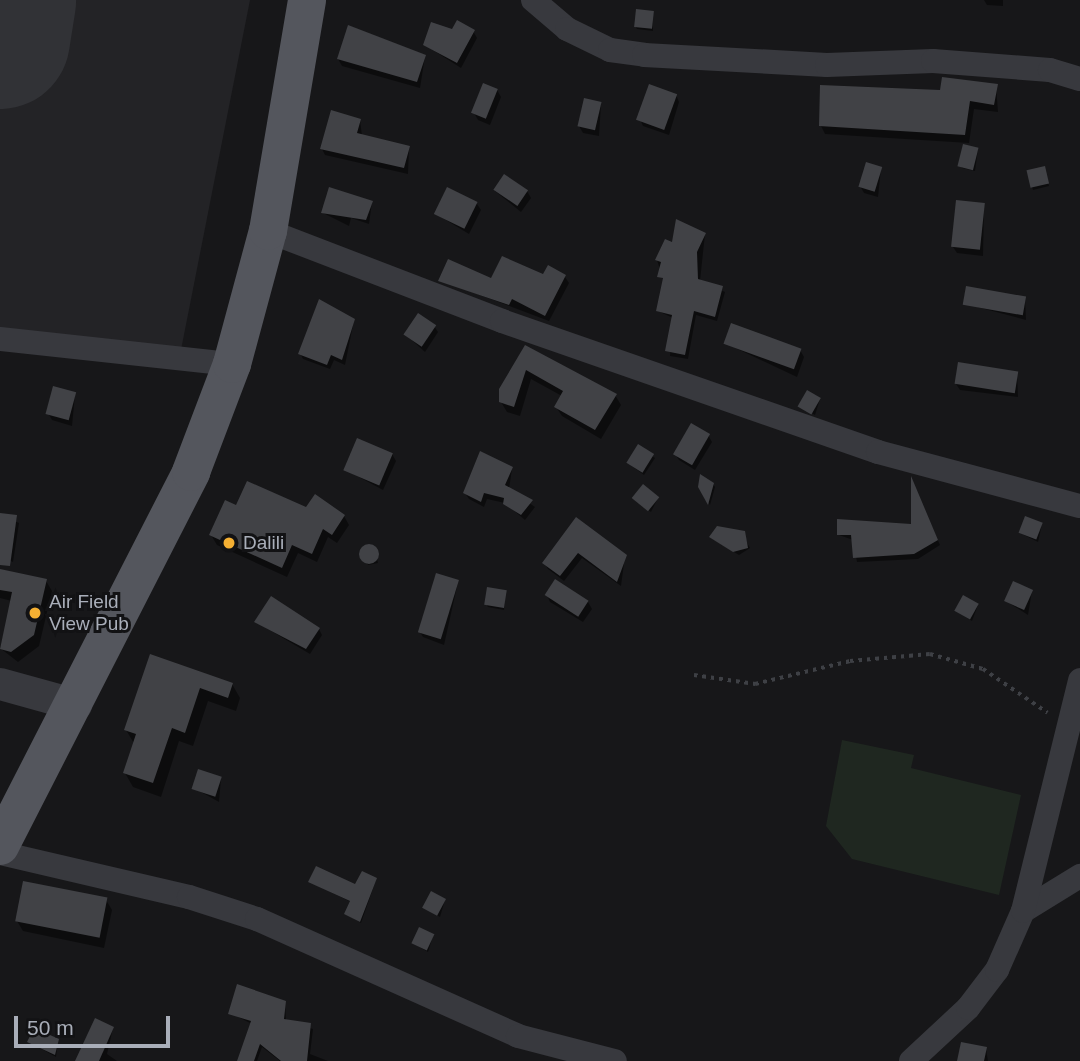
<!DOCTYPE html>
<html>
<head>
<meta charset="utf-8">
<style>
  body { margin:0 }
  #map { position:relative; width:1080px; height:1061px; overflow:hidden; background:#171719; font-family:Helvetica,sans-serif }
  div>[style] { position:absolute }
  .built>* { inset:0; background:#232326 }
  .green>* { inset:0; background:#1f2720 }
  .shadow>* { inset:0; background:#0007 }
  .runway>* { height:140px; margin:-70px; padding:0 70px; transform-origin:70px; border-radius:70px; background:#313236 }
  .building>* { inset:0; background:#414246; transform-origin:0 0 }
  .round { border-radius:50% }
  .path>* { height:3.5px; margin-top:-1.75px; transform-origin:0; background:repeating-linear-gradient(90deg,#3e4045 0 3.5px,transparent 0 8.5px) }
  .minor>* { height:24px; margin:-12px; padding:0 12px; transform-origin:12px; border-radius:12px; background:#38393e }
  .tertiary>* { height:32px; margin:-16px; padding:0 16px; transform-origin:16px; border-radius:16px; background:#38393e }
  .primary>* { height:38px; margin:-19px; padding:0 19px; transform-origin:19px; border-radius:19px; background:#54565d }
  .dots>* { width:19px; height:19px; translate:-50% -50%; box-sizing:border-box; border:4px solid #121214; border-radius:50% }
  span { translate:-50% -50%; white-space:nowrap; text-align:center; line-height:1.15; -webkit-text-stroke:6px #121214; paint-order:stroke }
  .poi-label { font-size:19px; color:#a9aeb9 }
  .left { translate:0 -50%; text-align:left }
  .scale { position:absolute; left:14px; top:1016px; width:156px; height:32px; box-sizing:border-box; border:4px solid #a9aeb9; border-top:0; padding-left:9px; font-size:21px; line-height:24px; white-space:nowrap; color:#a9aeb9; -webkit-text-stroke:5px #121214; paint-order:stroke }
</style>
</head>
<body>
<div id="map">
  <div class="built">
    <div style="clip-path:polygon(0 0,250px 0,180px 355px,0 333px)"></div>
  </div>
  <div class="green">
    <div style="clip-path:polygon(842px 740px,914px 755px,911px 768px,1021px 795px,999px 895px,852px 859px,826px 826px)"></div>
  </div>
  <div class="shadow">
    <div style="clip-path:polygon(984px 0,1003px 0,1003px 6px,987px 5px)"></div>
    <div style="clip-path:polygon(653px 13px,653px 31px,637px 29px,635px 26px)"></div>
    <div style="clip-path:polygon(453px 31px,473px 31px,477px 38px,461px 68px,425px 45px)"></div>
    <div style="clip-path:polygon(425px 56px,420px 88px,342px 66px,338px 59px)"></div>
    <div style="clip-path:polygon(996px 85px,998px 112px,974px 109px,969px 143px,825px 134px,821px 126px,941px 92px)"></div>
    <div style="clip-path:polygon(497px 90px,501px 97px,490px 125px,478px 120px,474px 113px)"></div>
    <div style="clip-path:polygon(676px 95px,679px 102px,669px 135px,643px 126px,640px 119px)"></div>
    <div style="clip-path:polygon(601px 104px,599px 136px,583px 133px,579px 126px)"></div>
    <div style="clip-path:polygon(360px 120px,362px 136px,409px 147px,408px 174px,325px 155px,322px 149px)"></div>
    <div style="clip-path:polygon(978px 149px,975px 171px,962px 168px,960px 165px)"></div>
    <div style="clip-path:polygon(881px 168px,878px 197px,864px 193px,860px 186px)"></div>
    <div style="clip-path:polygon(1045px 171px,1049px 186px,1033px 190px,1032px 187px)"></div>
    <div style="clip-path:polygon(495px 191px,527px 191px,531px 198px,521px 212px)"></div>
    <div style="clip-path:polygon(372px 202px,369px 224px,351px 218px,349px 226px,323px 213px)"></div>
    <div style="clip-path:polygon(477px 204px,481px 210px,469px 234px,436px 214px)"></div>
    <div style="clip-path:polygon(984px 205px,983px 256px,957px 253px,953px 247px)"></div>
    <div style="clip-path:polygon(705px 234px,700px 281px,725px 292px,717px 321px,696px 315px,688px 359px,670px 356px,673px 318px,658px 311px,664px 282px,657px 260px,673px 244px)"></div>
    <div style="clip-path:polygon(565px 277px,569px 283px,549px 321px,440px 280px)"></div>
    <div style="clip-path:polygon(1025px 298px,1026px 320px,966px 304px)"></div>
    <div style="clip-path:polygon(354px 320px,345px 365px,334px 360px,330px 369px,303px 359px,300px 353px)"></div>
    <div style="clip-path:polygon(434px 326px,438px 332px,425px 352px,405px 334px)"></div>
    <div style="clip-path:polygon(725px 343px,800px 350px,804px 357px,797px 377px)"></div>
    <div style="clip-path:polygon(526px 347px,615px 395px,621px 405px,601px 439px,562px 416px,556px 407px,562px 396px,531px 379px,520px 416px,507px 412px,501px 402px)"></div>
    <div style="clip-path:polygon(1017px 373px,1018px 397px,960px 390px,956px 384px)"></div>
    <div style="clip-path:polygon(75px 394px,72px 426px,52px 420px,48px 413px)"></div>
    <div style="clip-path:polygon(820px 399px,815px 415px,800px 406px)"></div>
    <div style="clip-path:polygon(708px 435px,712px 442px,695px 470px,679px 460px,675px 454px)"></div>
    <div style="clip-path:polygon(638px 446px,655px 458px,644px 475px,628px 463px)"></div>
    <div style="clip-path:polygon(392px 454px,396px 461px,383px 490px,346px 470px)"></div>
    <div style="clip-path:polygon(512px 469px,509px 489px,535px 507px,525px 520px,505px 503px,487px 499px,484px 507px,469px 499px,465px 493px)"></div>
    <div style="clip-path:polygon(912px 483px,940px 545px,918px 559px,857px 562px,853px 540px,839px 535px,913px 526px)"></div>
    <div style="clip-path:polygon(713px 484px,715px 487px,710px 505px,699px 487px)"></div>
    <div style="clip-path:polygon(658px 498px,651px 512px,636px 501px)"></div>
    <div style="clip-path:polygon(237px 507px,307px 510px,344px 516px,349px 525px,337px 543px,328px 537px,317px 562px,298px 553px,287px 577px,217px 545px,211px 535px)"></div>
    <div style="clip-path:polygon(0 515px,19px 523px,13px 562px,0 556px)"></div>
    <div style="clip-path:polygon(577px 520px,625px 556px,621px 586px,582px 558px,564px 581px,548px 569px,544px 563px)"></div>
    <div style="clip-path:polygon(1042px 524px,1038px 542px,1020px 533px)"></div>
    <div style="clip-path:polygon(740px 530px,750px 548px,739px 555px,711px 538px)"></div>
    <div style="clip-path:polygon(374px 547px,378px 563px,368px 565px,362px 550px)"></div>
    <div style="clip-path:polygon(0 571px,46px 581px,52px 591px,39px 646px,18px 662px,0 648px,12px 601px,0 598px)"></div>
    <div style="clip-path:polygon(458px 582px,444px 645px,423px 637px,420px 632px)"></div>
    <div style="clip-path:polygon(555px 582px,588px 602px,592px 609px,583px 622px,550px 602px,547px 595px)"></div>
    <div style="clip-path:polygon(1032px 591px,1028px 615px,1006px 601px)"></div>
    <div style="clip-path:polygon(505px 592px,504px 610px,488px 607px,486px 604px)"></div>
    <div style="clip-path:polygon(978px 605px,972px 621px,956px 611px)"></div>
    <div style="clip-path:polygon(256px 622px,319px 629px,322px 635px,310px 654px)"></div>
    <div style="clip-path:polygon(151px 657px,232px 684px,240px 698px,236px 711px,208px 701px,193px 746px,179px 741px,161px 797px,133px 787px,125px 773px,135px 745px,126px 730px)"></div>
    <div style="clip-path:polygon(221px 778px,219px 802px,194px 788px)"></div>
    <div style="clip-path:polygon(376px 880px,361px 923px,346px 914px,351px 902px,310px 882px,356px 887px)"></div>
    <div style="clip-path:polygon(106px 900px,112px 910px,104px 948px,23px 931px,17px 921px)"></div>
    <div style="clip-path:polygon(445px 900px,440px 917px,425px 908px)"></div>
    <div style="clip-path:polygon(433px 936px,428px 952px,413px 943px)"></div>
    <div style="clip-path:polygon(285px 1002px,286px 1021px,313px 1029px,310px 1054px,328px 1061px,280px 1061px,262px 1047px,257px 1061px,239px 1061px,252px 1024px,230px 1013px)"></div>
    <div style="clip-path:polygon(113px 1028px,107px 1054px,117px 1061px,79px 1061px)"></div>
    <div style="clip-path:polygon(58px 1041px,56px 1057px,29px 1042px)"></div>
    <div style="clip-path:polygon(986px 1049px,988px 1061px,959px 1061px)"></div>
  </div>
  <div class="runway">
    <div style="left:0;top:39px;width:39px;rotate:-81deg"></div>
  </div>
  <div class="building">
    <div style="left:636px;top:9px;width:18px;height:18px;rotate:6deg"></div>
    <div style="clip-path:polygon(457px 20px,475px 30px,457px 63px,423px 45px,431px 22px,452px 29px)"></div>
    <div style="clip-path:polygon(348px 25px,426px 55px,417px 82px,337px 59px)"></div>
    <div style="clip-path:polygon(942px 77px,998px 84px,994px 105px,970px 101px,965px 135px,819px 126px,820px 85px,940px 90px)"></div>
    <div style="left:483px;top:83px;width:16px;height:32px;rotate:22deg"></div>
    <div style="left:649px;top:84px;width:30px;height:38px;rotate:20deg"></div>
    <div style="left:584px;top:98px;width:18px;height:29px;rotate:13deg"></div>
    <div style="clip-path:polygon(331px 110px,361px 119px,357px 133px,410px 146px,404px 168px,320px 149px)"></div>
    <div style="left:963px;top:144px;width:16px;height:23px;rotate:14deg"></div>
    <div style="left:866px;top:162px;width:17px;height:26px;rotate:17deg"></div>
    <div style="left:1045px;top:166px;width:18px;height:19px;rotate:77deg"></div>
    <div style="left:504px;top:174px;width:29px;height:19px;rotate:34deg"></div>
    <div style="clip-path:polygon(329px 187px,373px 201px,366px 220px,321px 213px)"></div>
    <div style="left:447px;top:187px;width:34px;height:30px;rotate:26deg"></div>
    <div style="left:956px;top:200px;width:29px;height:47px;rotate:6deg"></div>
    <div style="clip-path:polygon(676px 219px,706px 233px,697px 252px,698px 279px,723px 286px,715px 317px,694px 311px,685px 355px,665px 351px,672px 315px,656px 311px,663px 278px,657px 277px,661px 262px,655px 260px,665px 239px,672px 242px)"></div>
    <div style="clip-path:polygon(502px 256px,543px 274px,548px 265px,566px 275px,545px 316px,512px 299px,509px 305px,438px 281px,448px 259px,491px 278px)"></div>
    <div style="left:966px;top:286px;width:61px;height:19px;rotate:10deg"></div>
    <div style="clip-path:polygon(319px 299px,355px 319px,342px 360px,331px 355px,327px 365px,298px 354px)"></div>
    <div style="left:418px;top:313px;width:22px;height:26px;rotate:34deg"></div>
    <div style="left:731px;top:323px;width:75px;height:22px;rotate:20deg"></div>
    <div style="clip-path:polygon(525px 345px,617px 394px,595px 430px,554px 407px,563px 391px,526px 370px,514px 407px,499px 402px,499px 389px)"></div>
    <div style="left:958px;top:362px;width:61px;height:22px;rotate:9deg"></div>
    <div style="left:53px;top:386px;width:24px;height:29px;rotate:15deg"></div>
    <div style="left:807px;top:390px;width:16px;height:19px;rotate:30deg"></div>
    <div style="left:691px;top:423px;width:22px;height:36px;rotate:30deg"></div>
    <div style="left:357px;top:438px;width:39px;height:35px;rotate:23deg"></div>
    <div style="left:638px;top:444px;width:19px;height:22px;rotate:32deg"></div>
    <div style="clip-path:polygon(480px 451px,513px 467px,505px 485px,533px 500px,521px 515px,503px 504px,504px 498px,484px 493px,481px 502px,463px 493px)"></div>
    <div style="clip-path:polygon(700px 474px,714px 483px,708px 505px,698px 487px)"></div>
    <div style="clip-path:polygon(911px 476px,938px 540px,914px 554px,853px 558px,851px 535px,837px 535px,837px 519px,911px 524px)"></div>
    <div style="clip-path:polygon(247px 481px,306px 507px,315px 494px,345px 515px,332px 535px,323px 529px,312px 554px,292px 545px,282px 568px,209px 535px,225px 500px,236px 505px)"></div>
    <div style="left:643px;top:484px;width:21px;height:18px;rotate:39deg"></div>
    <div style="clip-path:polygon(0 513px,17px 515px,10px 566px,0 565px)"></div>
    <div style="left:1025px;top:516px;width:19px;height:18px;rotate:21deg"></div>
    <div style="clip-path:polygon(576px 517px,627px 555px,617px 582px,578px 553px,560px 576px,542px 563px)"></div>
    <div style="clip-path:polygon(717px 526px,745px 531px,748px 548px,733px 552px,709px 537px)"></div>
    <div class="round" style="left:359px;top:544px;width:20px;height:20px"></div>
    <div style="clip-path:polygon(0 569px,47px 579px,34px 635px,11px 652px,0 649px,12px 592px,0 590px)"></div>
    <div style="left:436px;top:573px;width:24px;height:62px;rotate:17deg"></div>
    <div style="left:555px;top:579px;width:40px;height:19px;rotate:33deg"></div>
    <div style="left:1013px;top:581px;width:22px;height:22px;rotate:24deg"></div>
    <div style="left:487px;top:587px;width:20px;height:18px;rotate:9deg"></div>
    <div style="left:963px;top:595px;width:18px;height:18px;rotate:29deg"></div>
    <div style="clip-path:polygon(271px 596px,320px 628px,306px 649px,254px 622px)"></div>
    <div style="clip-path:polygon(150px 654px,233px 683px,228px 698px,200px 688px,185px 733px,172px 728px,153px 783px,123px 773px,136px 734px,124px 730px)"></div>
    <div style="left:198px;top:769px;width:25px;height:21px;rotate:18deg"></div>
    <div style="clip-path:polygon(316px 866px,355px 884px,362px 871px,377px 878px,360px 922px,344px 914px,350px 901px,308px 882px)"></div>
    <div style="left:23px;top:881px;width:86px;height:41px;rotate:11deg"></div>
    <div style="left:431px;top:891px;width:17px;height:19px;rotate:28deg"></div>
    <div style="left:419px;top:927px;width:17px;height:18px;rotate:25deg"></div>
    <div style="clip-path:polygon(237px 984px,286px 1001px,284px 1019px,311px 1023px,307px 1061px,281px 1061px,260px 1044px,254px 1061px,237px 1061px,251px 1021px,228px 1014px)"></div>
    <div style="clip-path:polygon(95px 1018px,114px 1027px,99px 1061px,75px 1061px)"></div>
    <div style="clip-path:polygon(34px 1028px,59px 1039px,55px 1055px,27px 1042px)"></div>
    <div style="clip-path:polygon(961px 1042px,987px 1047px,984px 1061px,957px 1061px)"></div>
  </div>
  <div class="path">
    <div style="left:694px;top:675px;width:62px;rotate:8.4deg"></div>
    <div style="left:755px;top:684px;width:98px;rotate:-13.6deg"></div>
    <div style="left:850px;top:661px;width:80px;rotate:-5deg"></div>
    <div style="left:930px;top:654px;width:55px;rotate:15.8deg"></div>
    <div style="left:983px;top:669px;width:78px;rotate:34.1deg"></div>
  </div>
  <div class="minor">
    <div style="left:533px;top:0;width:45px;rotate:40.5deg"></div>
    <div style="left:567px;top:29px;width:48px;rotate:26deg"></div>
    <div style="left:610px;top:50px;width:34px;rotate:8deg"></div>
    <div style="left:644px;top:55px;width:183px;rotate:3.1deg"></div>
    <div style="left:827px;top:65px;width:106px;rotate:-2.2deg"></div>
    <div style="left:933px;top:61px;width:117px;rotate:4.4deg"></div>
    <div style="left:1050px;top:70px;width:31px;rotate:17deg"></div>
    <div style="left:268px;top:231px;width:251px;rotate:21deg"></div>
    <div style="left:502px;top:321px;width:398px;rotate:19.2deg"></div>
    <div style="left:878px;top:452px;width:209px;rotate:15deg"></div>
    <div style="left:0;top:339px;width:233px;rotate:6.2deg"></div>
    <div style="left:0;top:853px;width:194px;rotate:13.1deg"></div>
    <div style="left:189px;top:897px;width:71px;rotate:17.9deg"></div>
    <div style="left:257px;top:919px;width:286px;rotate:24.1deg"></div>
    <div style="left:518px;top:1036px;width:100px;rotate:14.5deg"></div>
    <div style="left:1023px;top:911px;width:67px;rotate:-31.6deg"></div>
    <div style="left:911px;top:1061px;width:78px;rotate:-42.9deg"></div>
    <div style="left:968px;top:1008px;width:48px;rotate:-52.7deg"></div>
    <div style="left:997px;top:970px;width:64px;rotate:-66.2deg"></div>
    <div style="left:1023px;top:911px;width:238px;rotate:-76.1deg"></div>
  </div>
  <div class="tertiary">
    <div style="left:0;top:684px;width:79px;rotate:15.4deg"></div>
  </div>
  <div class="primary">
    <div style="left:0;top:846px;width:420px;rotate:-62.9deg"></div>
    <div style="left:191px;top:472px;width:116px;rotate:-69.2deg"></div>
    <div style="left:232px;top:364px;width:138px;rotate:-74.9deg"></div>
    <div style="left:268px;top:231px;width:234px;rotate:-80.4deg"></div>
  </div>
  <div class="dots">
    <div style="left:229px;top:543px;background:#f5b033"></div>
    <div style="left:35px;top:613px;background:#f5b033"></div>
  </div>
  <div class="poi-label">
    <span class="left" style="left:243px;top:543px">Dalili</span>
    <span class="left" style="left:49px;top:613px">Air Field<br>View Pub</span>
  </div>
  <div class="scale">50 m</div>
</div>
</body>
</html>
